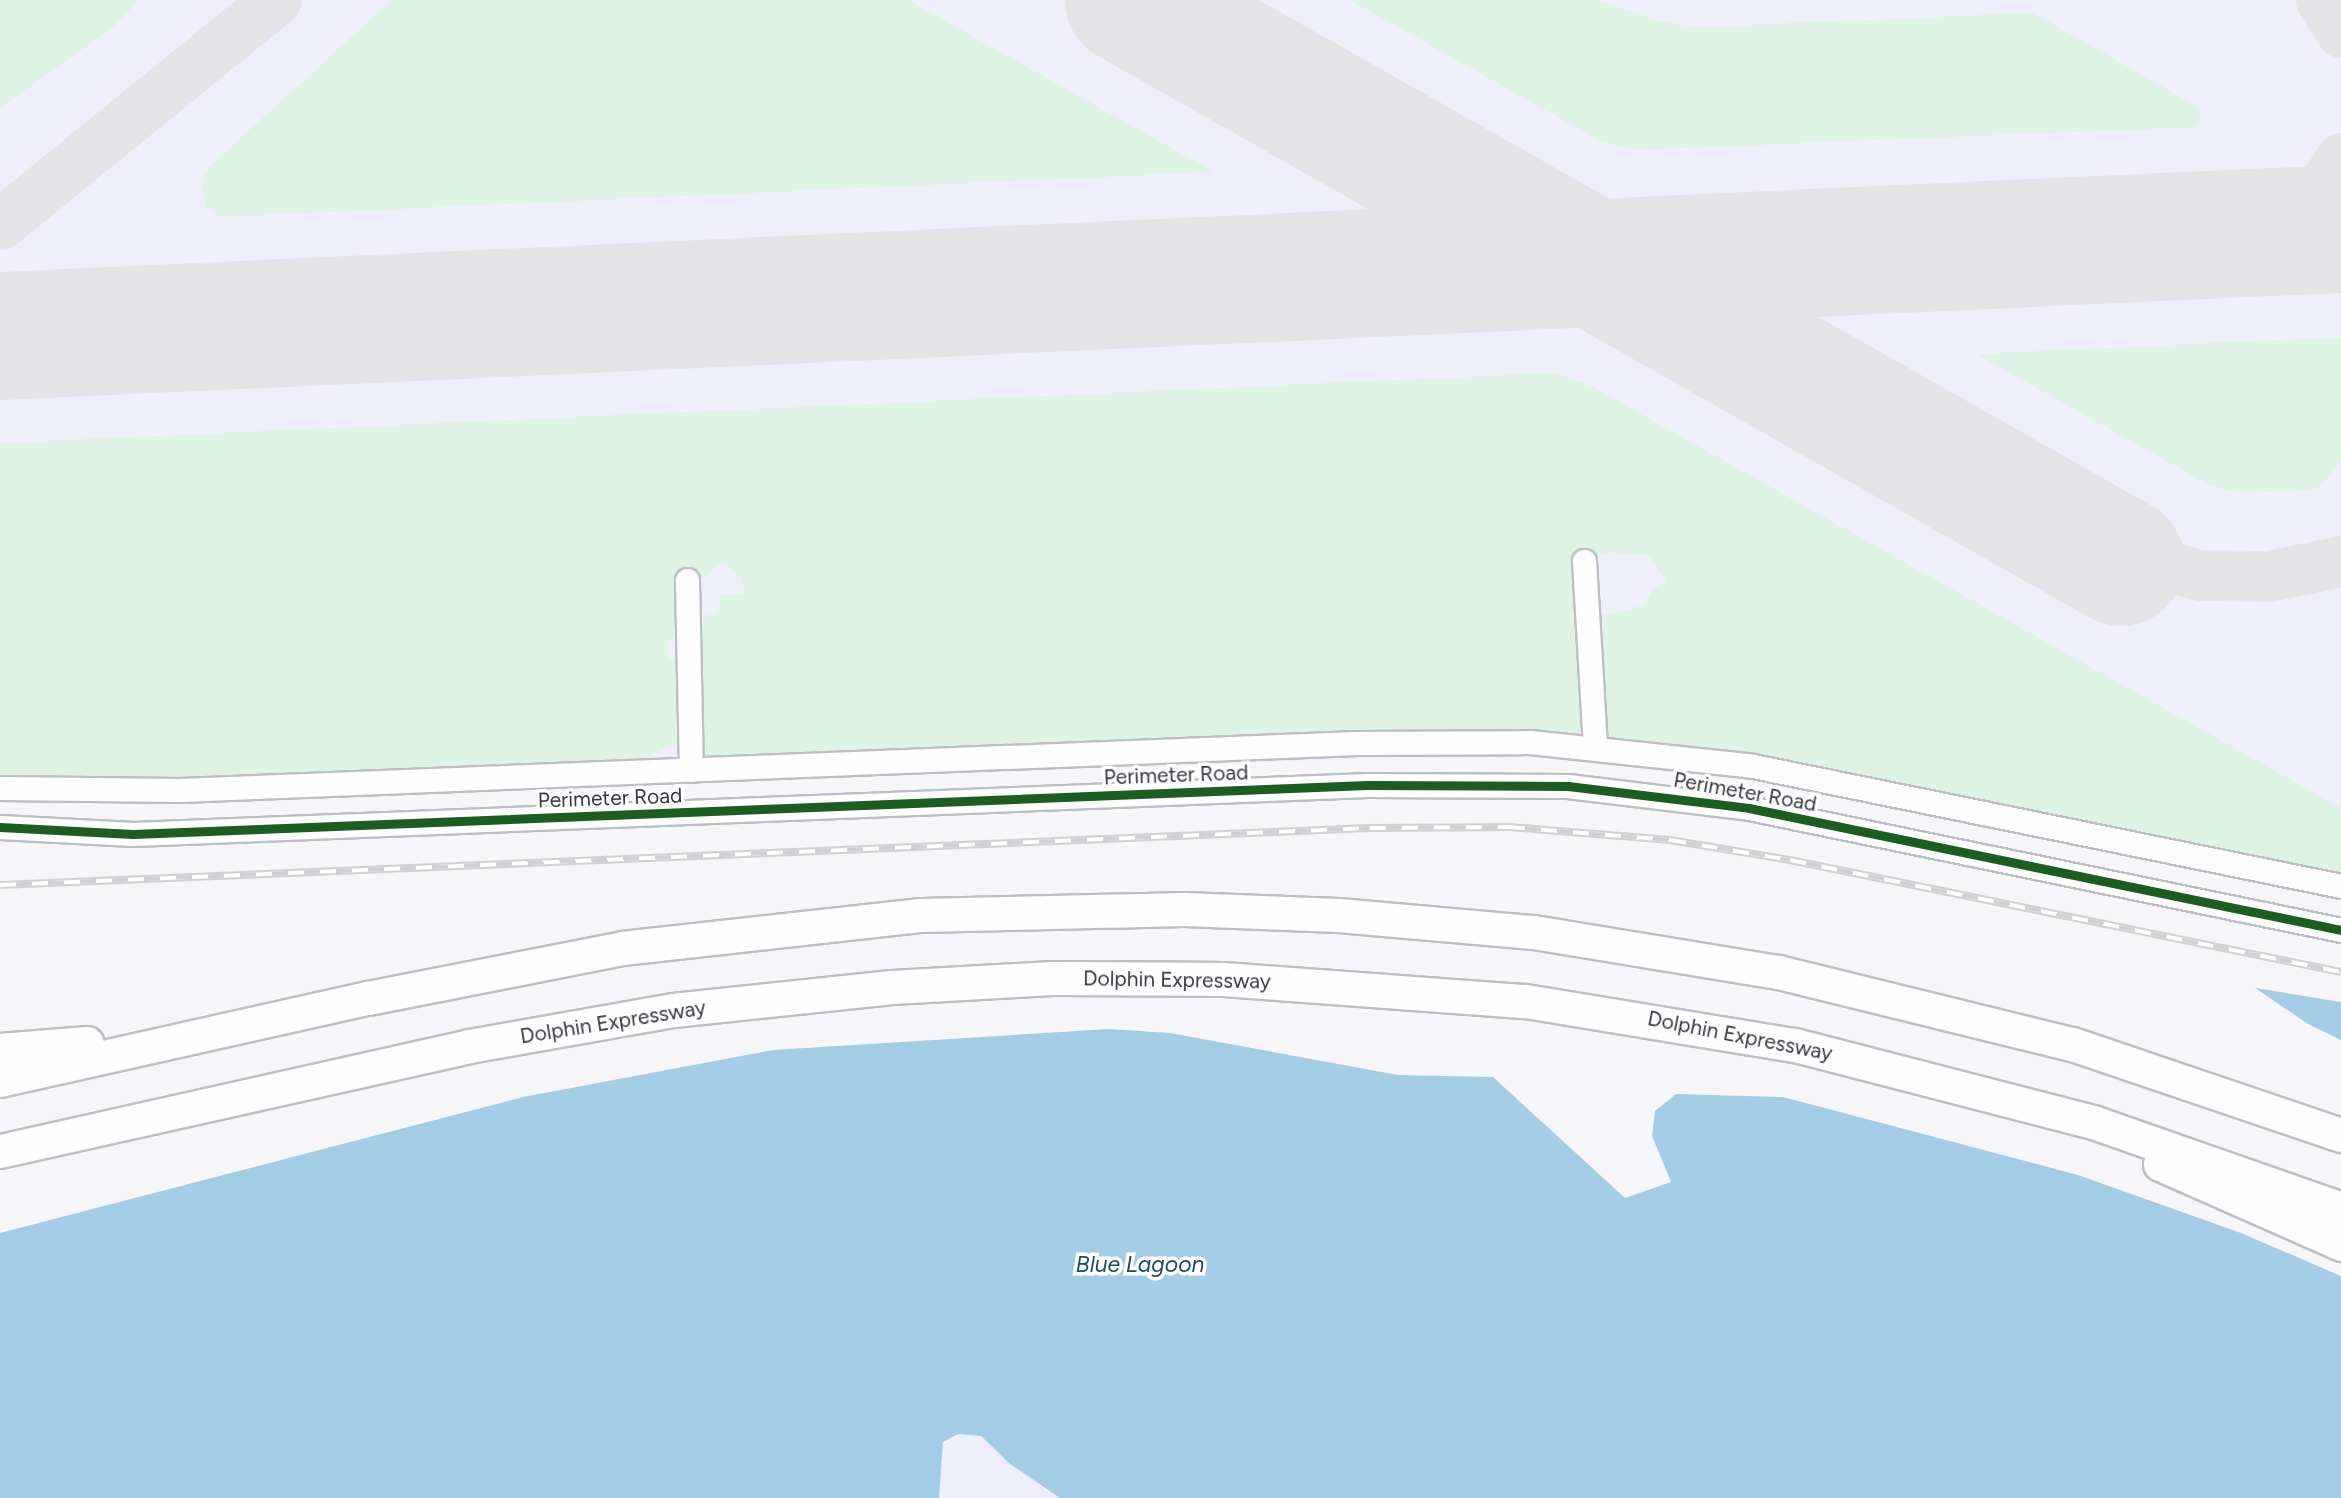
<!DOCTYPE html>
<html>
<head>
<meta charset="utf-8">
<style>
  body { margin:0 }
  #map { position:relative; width:2341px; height:1498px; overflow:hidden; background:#f6f6f9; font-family:Figtree,sans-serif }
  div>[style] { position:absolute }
  .built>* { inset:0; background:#efeefb }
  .green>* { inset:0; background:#ddf3e3 }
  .water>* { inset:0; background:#a3cde4 }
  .taxiway>* { height:51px; margin:-25.5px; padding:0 25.5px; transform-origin:25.5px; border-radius:25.5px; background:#e4e4e6 }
  .runway>* { height:128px; margin:-64px; padding:0 64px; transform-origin:64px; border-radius:64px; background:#e4e4e6 }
  .roads { filter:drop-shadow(2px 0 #bfbec5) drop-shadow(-2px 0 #bfbec5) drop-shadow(0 2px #bfbec5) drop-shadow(0 -2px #bfbec5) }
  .minor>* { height:23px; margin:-11.5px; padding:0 11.5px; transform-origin:11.5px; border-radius:11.5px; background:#fefefe }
  .highway>* { height:33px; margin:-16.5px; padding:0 16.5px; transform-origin:16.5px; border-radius:16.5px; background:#fefefe }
  .rail>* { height:8px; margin-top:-4px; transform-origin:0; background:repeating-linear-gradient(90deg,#fff 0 16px,#d1d1d3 0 32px); box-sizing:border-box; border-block:2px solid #d1d1d3 }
  .cycleway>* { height:9px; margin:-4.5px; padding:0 4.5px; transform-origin:4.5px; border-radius:4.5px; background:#1b5e20 }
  span { translate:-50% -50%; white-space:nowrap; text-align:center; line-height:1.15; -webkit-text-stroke:7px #fff; paint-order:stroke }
  .street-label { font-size:21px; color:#393843 }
  .water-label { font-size:23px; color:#1c4b62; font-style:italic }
</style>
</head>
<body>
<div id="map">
  <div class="built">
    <div style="clip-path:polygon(0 0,2341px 0,2341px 898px,1714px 770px,1521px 753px,96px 803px,0 801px)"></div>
    <div style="clip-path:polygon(958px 1434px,981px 1436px,1010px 1464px,1060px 1498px,939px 1498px,943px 1442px)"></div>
  </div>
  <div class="green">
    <div style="clip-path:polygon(0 0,139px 0,112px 28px,0 108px)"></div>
    <div style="clip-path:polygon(392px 0,908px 0,1214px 172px,220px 217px,207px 207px,200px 180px,209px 167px)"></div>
    <div style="clip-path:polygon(1350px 0,1599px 0,1660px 22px,1700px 27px,2034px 13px,2198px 107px,2201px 121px,2195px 127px,1634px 150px,1602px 142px)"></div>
    <div style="clip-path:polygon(2341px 337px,2341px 461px,2318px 488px,2299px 491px,2238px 493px,2211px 486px,1976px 354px)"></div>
    <div style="clip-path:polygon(1554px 373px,1593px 387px,2341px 808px,2341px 878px,1836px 774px,1698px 748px,1611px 739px,1603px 735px,1593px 618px,1645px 605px,1653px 588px,1667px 581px,1649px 555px,1608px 552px,1581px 559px,1586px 732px,1575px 735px,1377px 731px,703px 761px,697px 752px,704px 748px,692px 621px,720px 611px,719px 595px,744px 594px,743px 579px,723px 562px,701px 579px,682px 578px,678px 636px,667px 642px,669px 658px,682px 664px,679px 743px,652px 754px,660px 762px,215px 781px,0 779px,0 443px)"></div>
  </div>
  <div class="water">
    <div style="clip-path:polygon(2255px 988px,2341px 1002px,2341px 1040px,2308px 1024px)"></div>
    <div style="clip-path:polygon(1109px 1029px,1170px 1033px,1398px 1075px,1493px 1077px,1625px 1198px,1671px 1182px,1652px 1136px,1655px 1111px,1676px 1094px,1783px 1097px,2078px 1175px,2241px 1233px,2341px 1276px,2341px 1498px,1060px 1498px,1010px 1464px,981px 1436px,958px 1434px,943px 1442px,939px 1498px,0 1498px,0 1233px,523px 1097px,773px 1050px)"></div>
  </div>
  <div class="taxiway">
    <div style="left:2321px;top:0;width:38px;rotate:58deg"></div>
    <div style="left:0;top:224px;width:355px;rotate:-39.1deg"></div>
    <div style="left:2203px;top:235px;width:42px;rotate:-6.8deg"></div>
    <div style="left:2245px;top:230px;width:48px;rotate:-19.6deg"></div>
    <div style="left:2290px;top:214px;width:40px;rotate:-39deg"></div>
    <div style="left:2321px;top:189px;width:37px;rotate:-57deg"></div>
    <div style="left:2094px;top:546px;width:110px;rotate:15.3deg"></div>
    <div style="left:2200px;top:575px;width:68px;rotate:0.8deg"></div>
    <div style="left:2268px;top:576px;width:75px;rotate:-11.6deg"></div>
  </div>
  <div class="runway">
    <div style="left:1129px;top:0;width:1140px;rotate:29.53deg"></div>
    <div style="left:0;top:336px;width:2343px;rotate:-2.62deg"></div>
  </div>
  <div class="roads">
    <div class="minor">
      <div style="left:1584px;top:561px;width:185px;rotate:86.6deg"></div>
      <div style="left:687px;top:580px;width:190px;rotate:88.8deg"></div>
      <div style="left:0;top:788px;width:180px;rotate:0.6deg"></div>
      <div style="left:180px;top:790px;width:1177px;rotate:-2.29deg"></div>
      <div style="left:1356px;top:743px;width:174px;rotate:-0.3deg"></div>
      <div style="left:1530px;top:742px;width:224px;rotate:6.1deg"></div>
      <div style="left:1753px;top:766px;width:600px;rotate:11.53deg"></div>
      <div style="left:0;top:827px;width:133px;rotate:3deg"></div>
      <div style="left:133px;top:834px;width:1235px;rotate:-2.27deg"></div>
      <div style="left:1367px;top:785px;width:201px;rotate:0.3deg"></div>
      <div style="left:1568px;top:786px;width:182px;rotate:6.9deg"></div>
      <div style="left:1749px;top:808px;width:604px;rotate:11.64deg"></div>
    </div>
    <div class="highway">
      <div style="left:0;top:1050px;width:87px;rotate:-4.6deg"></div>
      <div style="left:0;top:1080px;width:377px;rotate:-12.6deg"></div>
      <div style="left:368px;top:998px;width:259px;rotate:-11.1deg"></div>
      <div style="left:622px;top:948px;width:301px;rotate:-6.3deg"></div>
      <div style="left:921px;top:915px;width:263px;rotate:-1.3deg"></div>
      <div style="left:1184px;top:909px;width:154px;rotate:2.2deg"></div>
      <div style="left:1338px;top:915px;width:196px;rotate:5deg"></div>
      <div style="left:1533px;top:932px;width:248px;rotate:9.3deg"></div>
      <div style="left:1778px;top:972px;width:303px;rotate:13.8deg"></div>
      <div style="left:2072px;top:1044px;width:284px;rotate:18.7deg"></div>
      <div style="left:0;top:1151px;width:481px;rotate:-12.6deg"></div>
      <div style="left:469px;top:1046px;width:207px;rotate:-10deg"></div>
      <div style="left:673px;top:1010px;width:220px;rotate:-6deg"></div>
      <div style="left:892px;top:987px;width:160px;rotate:-3.2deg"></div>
      <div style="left:1052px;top:978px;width:171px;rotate:0.3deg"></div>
      <div style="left:1223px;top:979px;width:303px;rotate:4.2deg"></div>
      <div style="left:1525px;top:1001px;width:274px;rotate:9.3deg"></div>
      <div style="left:1795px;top:1045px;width:308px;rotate:14.5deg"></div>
      <div style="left:2093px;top:1122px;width:263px;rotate:19.3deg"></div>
      <div style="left:2160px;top:1164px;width:198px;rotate:23.8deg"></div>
    </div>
  </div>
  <div class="rail">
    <div style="left:0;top:885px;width:1371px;rotate:-2.38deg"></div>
    <div style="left:1370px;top:828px;width:139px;rotate:-0.4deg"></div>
    <div style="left:1509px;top:827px;width:162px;rotate:4.6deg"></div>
    <div style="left:1670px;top:840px;width:122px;rotate:9.5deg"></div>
    <div style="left:1790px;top:860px;width:562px;rotate:11.49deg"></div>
  </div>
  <div class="cycleway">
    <div style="left:0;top:827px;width:133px;rotate:3deg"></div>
    <div style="left:133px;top:834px;width:1235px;rotate:-2.27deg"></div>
    <div style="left:1367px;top:785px;width:201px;rotate:0.3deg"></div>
    <div style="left:1568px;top:786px;width:182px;rotate:6.9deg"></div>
    <div style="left:1749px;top:808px;width:604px;rotate:11.64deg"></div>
  </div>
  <div class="street-label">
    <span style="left:1176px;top:775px;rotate:-2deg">Perimeter Road</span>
    <span style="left:1745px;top:792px;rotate:10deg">Perimeter Road</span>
    <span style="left:610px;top:798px;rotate:-2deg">Perimeter Road</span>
    <span style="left:1177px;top:980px;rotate:1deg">Dolphin Expressway</span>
    <span style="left:613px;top:1022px;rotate:-9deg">Dolphin Expressway</span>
    <span style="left:1740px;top:1036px;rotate:11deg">Dolphin Expressway</span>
  </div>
  <div class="water-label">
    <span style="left:1140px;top:1264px">Blue Lagoon</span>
  </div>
</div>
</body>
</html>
